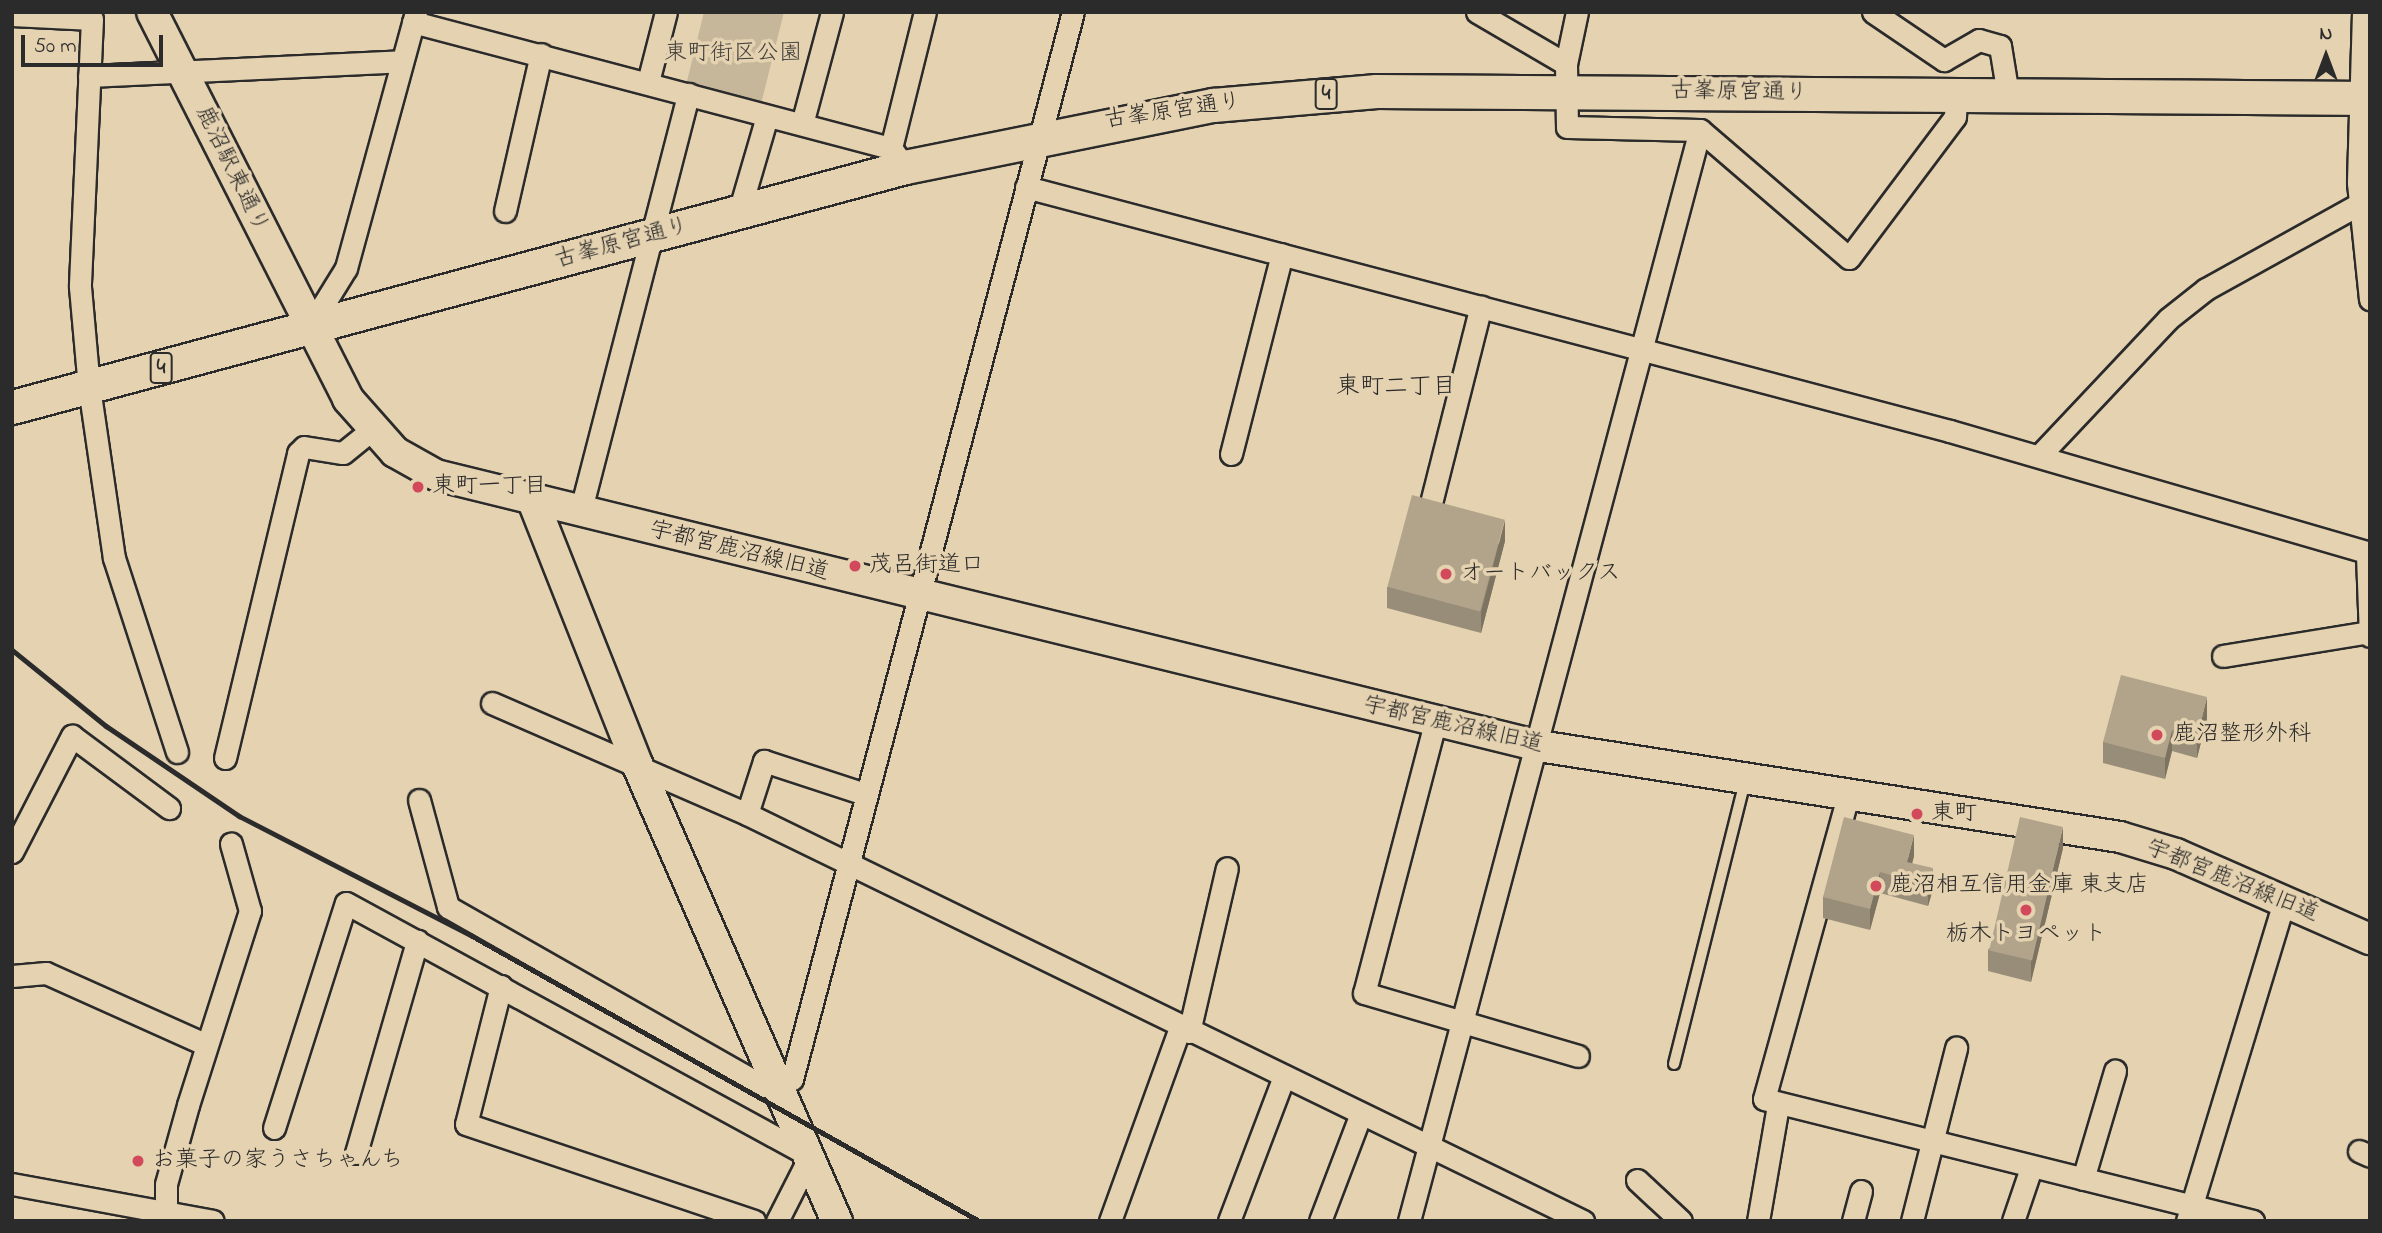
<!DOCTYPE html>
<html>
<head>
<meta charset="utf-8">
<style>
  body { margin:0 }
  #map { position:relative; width:2382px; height:1233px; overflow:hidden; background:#e5d2b0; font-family:"Indie Flower","Klee One",sans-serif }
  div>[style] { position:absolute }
  .green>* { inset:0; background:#c7b79a }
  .roads { filter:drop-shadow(2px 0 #2b2b2b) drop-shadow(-2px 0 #2b2b2b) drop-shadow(0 2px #2b2b2b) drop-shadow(0 -2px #2b2b2b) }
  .lane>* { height:10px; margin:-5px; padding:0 5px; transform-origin:5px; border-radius:5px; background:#e5d2b0 }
  .street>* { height:21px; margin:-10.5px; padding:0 10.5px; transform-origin:10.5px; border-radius:10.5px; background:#e5d2b0 }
  .secondary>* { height:30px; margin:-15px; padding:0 15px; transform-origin:15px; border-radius:15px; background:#e5d2b0 }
  .primary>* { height:33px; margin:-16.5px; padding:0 16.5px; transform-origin:16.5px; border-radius:16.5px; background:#e5d2b0 }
  .rail>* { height:5px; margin:-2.5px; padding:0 2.5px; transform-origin:2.5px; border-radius:2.5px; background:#2b2b2b }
  .wall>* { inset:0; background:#988d78 }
  .shaded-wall>* { inset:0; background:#7c7361 }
  .building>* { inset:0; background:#b1a48b; transform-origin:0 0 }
  .dots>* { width:19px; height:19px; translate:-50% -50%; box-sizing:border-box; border:4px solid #e5d2b0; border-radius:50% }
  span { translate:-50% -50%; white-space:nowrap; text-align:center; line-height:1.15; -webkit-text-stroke:7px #e5d2b0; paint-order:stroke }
  .shield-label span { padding:2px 5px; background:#e5d2b0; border:2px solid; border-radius:5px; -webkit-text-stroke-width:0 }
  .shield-label { font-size:21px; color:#2b2b2b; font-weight:700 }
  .park-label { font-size:23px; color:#42403c }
  .street-label { font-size:23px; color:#2b2b2b }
  .poi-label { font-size:23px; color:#2b2b2b }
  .left { translate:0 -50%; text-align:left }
  .neighbourhood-label { font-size:24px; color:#2b2b2b }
  .frame { position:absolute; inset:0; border:14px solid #2b2b2b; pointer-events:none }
  .north { position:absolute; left:2291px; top:21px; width:70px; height:70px; -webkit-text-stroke:5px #e5d2b0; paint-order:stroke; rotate:0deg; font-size:19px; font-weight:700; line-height:28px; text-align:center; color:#2b2b2b }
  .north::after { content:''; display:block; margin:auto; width:24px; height:32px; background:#2b2b2b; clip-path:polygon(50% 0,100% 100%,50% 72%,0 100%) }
  .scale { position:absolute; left:21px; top:35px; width:142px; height:32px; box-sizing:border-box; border:4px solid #2b2b2b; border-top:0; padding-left:9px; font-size:21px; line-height:24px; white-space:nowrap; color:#2b2b2b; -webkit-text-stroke:5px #e5d2b0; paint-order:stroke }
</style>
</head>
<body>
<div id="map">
  <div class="green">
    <div style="clip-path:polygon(704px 12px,784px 12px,761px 104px,686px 85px)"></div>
  </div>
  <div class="roads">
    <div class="lane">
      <div style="left:1674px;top:1064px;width:292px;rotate:-75.9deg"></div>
    </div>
    <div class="street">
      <div style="left:1477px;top:12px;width:103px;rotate:30.3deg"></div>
      <div style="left:1566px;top:64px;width:63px;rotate:89.1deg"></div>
      <div style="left:1567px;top:127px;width:133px;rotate:1.3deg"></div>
      <div style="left:1700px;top:130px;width:196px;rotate:40.7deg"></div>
      <div style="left:1849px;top:258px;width:176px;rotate:-53.1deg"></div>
      <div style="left:1955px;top:117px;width:22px;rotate:-87deg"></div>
      <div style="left:1873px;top:12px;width:86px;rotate:34.1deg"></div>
      <div style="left:1944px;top:60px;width:40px;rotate:-29.7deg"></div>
      <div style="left:1979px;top:40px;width:22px;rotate:16deg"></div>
      <div style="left:2000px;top:46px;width:50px;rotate:80.7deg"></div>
      <div style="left:2363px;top:12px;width:171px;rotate:91.7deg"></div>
      <div style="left:2358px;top:183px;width:117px;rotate:84.1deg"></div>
      <div style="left:12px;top:15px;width:80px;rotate:2.9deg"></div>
      <div style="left:92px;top:19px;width:268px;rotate:92.6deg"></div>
      <div style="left:80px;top:287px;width:100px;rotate:84.9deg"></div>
      <div style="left:89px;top:387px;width:173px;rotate:81.7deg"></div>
      <div style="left:114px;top:558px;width:204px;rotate:72deg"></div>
      <div style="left:413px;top:22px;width:494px;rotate:14.8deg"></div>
      <div style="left:891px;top:148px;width:24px;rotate:54deg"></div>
      <div style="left:1566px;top:64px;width:53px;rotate:-78.1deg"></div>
      <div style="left:89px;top:76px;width:313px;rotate:-2.7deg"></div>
      <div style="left:648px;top:82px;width:72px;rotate:-75.6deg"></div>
      <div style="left:802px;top:124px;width:116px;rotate:-75deg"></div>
      <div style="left:891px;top:148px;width:140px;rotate:-76deg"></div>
      <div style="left:1026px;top:187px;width:956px;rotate:14.79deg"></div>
      <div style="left:1950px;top:431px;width:437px;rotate:16.2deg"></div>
      <div style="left:505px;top:211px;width:161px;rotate:-77.1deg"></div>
      <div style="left:739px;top:212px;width:100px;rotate:-73.7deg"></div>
      <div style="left:309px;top:328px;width:70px;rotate:-58.3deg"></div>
      <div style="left:346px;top:268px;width:265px;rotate:-74.7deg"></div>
      <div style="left:1231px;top:454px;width:206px;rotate:-75.7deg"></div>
      <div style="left:2039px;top:456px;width:188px;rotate:-46.7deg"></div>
      <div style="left:2168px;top:319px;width:48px;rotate:-38.3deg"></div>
      <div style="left:2206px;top:289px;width:188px;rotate:-29deg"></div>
      <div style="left:1429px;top:511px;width:211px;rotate:-75.8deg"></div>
      <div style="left:580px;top:513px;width:433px;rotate:-75.5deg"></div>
      <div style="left:2367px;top:555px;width:81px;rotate:87.9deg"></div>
      <div style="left:2223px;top:656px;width:148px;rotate:-9.3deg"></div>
      <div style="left:492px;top:703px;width:278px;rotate:23.5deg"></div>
      <div style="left:747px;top:814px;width:930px;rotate:25.96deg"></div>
      <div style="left:1435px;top:723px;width:279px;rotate:104.7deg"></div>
      <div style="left:1364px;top:993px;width:223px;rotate:16.4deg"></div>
      <div style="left:225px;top:758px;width:314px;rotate:-76.5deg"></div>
      <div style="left:298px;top:453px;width:8px;rotate:-45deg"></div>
      <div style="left:304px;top:447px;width:39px;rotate:9deg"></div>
      <div style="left:343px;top:453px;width:36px;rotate:-39deg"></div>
      <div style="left:1848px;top:796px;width:314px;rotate:105.5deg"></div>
      <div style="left:1764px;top:1099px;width:504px;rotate:14.01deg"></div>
      <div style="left:419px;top:800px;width:111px;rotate:74.8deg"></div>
      <div style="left:448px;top:907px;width:362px;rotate:29.6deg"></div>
      <div style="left:763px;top:1086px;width:30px;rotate:-14deg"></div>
      <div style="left:792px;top:1079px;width:1103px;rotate:-75.25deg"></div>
      <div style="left:747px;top:814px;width:56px;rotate:-72.2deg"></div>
      <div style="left:764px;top:761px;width:106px;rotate:18.1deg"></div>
      <div style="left:12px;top:852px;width:131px;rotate:-62.7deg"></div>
      <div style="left:72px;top:736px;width:121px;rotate:36.6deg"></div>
      <div style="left:12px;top:976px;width:34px;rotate:-5deg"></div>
      <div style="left:46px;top:973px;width:174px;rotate:24.1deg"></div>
      <div style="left:501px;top:986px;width:142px;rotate:104.2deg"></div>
      <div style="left:466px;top:1124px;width:304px;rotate:18.6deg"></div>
      <div style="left:1189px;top:1032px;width:168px;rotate:-77deg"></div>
      <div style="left:274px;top:1128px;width:236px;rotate:-72.3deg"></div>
      <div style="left:346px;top:903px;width:528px;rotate:28.6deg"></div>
      <div style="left:810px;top:1156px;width:73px;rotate:116.9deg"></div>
      <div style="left:2359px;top:1151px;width:12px;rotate:24deg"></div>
      <div style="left:356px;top:1153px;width:221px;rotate:-73.9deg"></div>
      <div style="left:2083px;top:1179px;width:113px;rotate:-73.5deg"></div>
      <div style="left:1637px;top:1180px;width:60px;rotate:43deg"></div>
      <div style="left:12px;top:1184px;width:204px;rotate:10.4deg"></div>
      <div style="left:166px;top:1221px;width:37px;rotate:-90deg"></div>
      <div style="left:166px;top:1184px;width:82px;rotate:-74.4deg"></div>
      <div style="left:188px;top:1105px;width:204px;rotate:-72.3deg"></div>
      <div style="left:250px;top:911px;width:70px;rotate:-105.8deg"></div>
      <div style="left:1110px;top:1221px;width:205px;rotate:-70.1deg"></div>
      <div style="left:1229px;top:1221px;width:152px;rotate:-69.2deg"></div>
      <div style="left:1320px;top:1221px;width:112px;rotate:-69.1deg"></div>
      <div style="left:1409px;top:1221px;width:1129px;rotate:-75.07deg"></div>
      <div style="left:1758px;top:1221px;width:118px;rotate:-80.2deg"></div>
      <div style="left:1853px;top:1221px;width:31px;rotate:-75deg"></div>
      <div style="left:1912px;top:1221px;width:179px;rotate:-75.7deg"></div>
      <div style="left:2013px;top:1221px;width:56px;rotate:-71.2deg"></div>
      <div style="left:2187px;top:1221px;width:333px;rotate:-73.1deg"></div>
    </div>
    <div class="secondary">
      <div style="left:152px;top:12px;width:434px;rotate:63.1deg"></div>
      <div style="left:348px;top:399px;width:71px;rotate:48.4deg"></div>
      <div style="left:395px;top:452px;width:47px;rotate:29.3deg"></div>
      <div style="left:436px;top:475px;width:1136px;rotate:13.8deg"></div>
      <div style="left:1539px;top:746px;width:588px;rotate:8.9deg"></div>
      <div style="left:2120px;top:837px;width:59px;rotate:16.9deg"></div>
      <div style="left:2176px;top:854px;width:212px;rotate:23.7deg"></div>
      <div style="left:533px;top:501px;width:285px;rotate:68.4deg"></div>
      <div style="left:638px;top:766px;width:497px;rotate:66.4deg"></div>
    </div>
    <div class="primary">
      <div style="left:12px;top:407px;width:925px;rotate:-15.04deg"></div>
      <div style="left:905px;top:167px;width:314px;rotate:-11.4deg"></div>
      <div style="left:1213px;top:105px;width:164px;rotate:-4.9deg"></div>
      <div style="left:1376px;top:91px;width:994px;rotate:0.4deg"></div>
    </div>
  </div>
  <div class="rail">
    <div style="left:12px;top:650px;width:121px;rotate:39deg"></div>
    <div style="left:106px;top:726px;width:161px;rotate:34.1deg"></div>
    <div style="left:239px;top:816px;width:262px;rotate:27.2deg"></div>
    <div style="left:472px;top:936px;width:582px;rotate:29.34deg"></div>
  </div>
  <div class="wall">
    <div style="clip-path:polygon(1505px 541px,1481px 633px,1387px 608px,1387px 587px)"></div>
    <div style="clip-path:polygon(2207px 719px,2197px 758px,2172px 751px,2165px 779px,2103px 763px,2103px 742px)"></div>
    <div style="clip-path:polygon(2063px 848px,2031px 982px,1988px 971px,1988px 950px)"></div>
    <div style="clip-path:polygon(1914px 856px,1912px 863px,1933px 889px,1928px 906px,1880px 893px,1870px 930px,1823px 918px,1823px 897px)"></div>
  </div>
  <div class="shaded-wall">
    <div style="clip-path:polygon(1505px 520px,1505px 541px,1481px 633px,1481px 612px)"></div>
    <div style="clip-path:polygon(2207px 697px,2207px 719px,2197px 758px,2197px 737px)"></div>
    <div style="clip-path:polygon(2172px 730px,2172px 751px,2165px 779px,2165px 758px)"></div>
    <div style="clip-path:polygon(2063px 827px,2063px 848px,2031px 982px,2031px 960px)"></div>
    <div style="clip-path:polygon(1914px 835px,1914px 856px,1908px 880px,1907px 862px)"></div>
    <div style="clip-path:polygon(1933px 868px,1933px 889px,1928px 906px,1928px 885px)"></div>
    <div style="clip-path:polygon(1880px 872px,1880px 893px,1870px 930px,1870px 909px)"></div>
  </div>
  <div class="building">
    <div style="left:1412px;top:495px;width:96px;height:95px;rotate:15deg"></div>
    <div style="clip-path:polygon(2121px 675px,2207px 697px,2197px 737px,2172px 730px,2165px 758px,2103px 742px)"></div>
    <div style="clip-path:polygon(1844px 817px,1914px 835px,1907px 862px,1933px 868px,1928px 885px,1880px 872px,1870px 909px,1823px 897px)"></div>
    <div style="left:2020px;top:817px;width:44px;height:137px;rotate:13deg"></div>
  </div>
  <div class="dots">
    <div style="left:418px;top:487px;background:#d1495b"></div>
    <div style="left:855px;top:566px;background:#d1495b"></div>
    <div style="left:1446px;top:574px;background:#d1495b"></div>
    <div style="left:2157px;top:735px;background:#d1495b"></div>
    <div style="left:1917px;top:814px;background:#d1495b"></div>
    <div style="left:1876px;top:886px;background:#d1495b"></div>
    <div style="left:2026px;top:910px;background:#d1495b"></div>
    <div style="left:138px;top:1161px;background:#d1495b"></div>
  </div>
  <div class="shield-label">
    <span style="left:1326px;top:94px">4</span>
    <span style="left:161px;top:368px">4</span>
  </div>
  <div class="park-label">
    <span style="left:733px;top:54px">東町街区公園</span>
  </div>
  <div class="street-label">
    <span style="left:1739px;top:93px;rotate:1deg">古峯原宮通り</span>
    <span style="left:1173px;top:112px;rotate:-8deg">古峯原宮通り</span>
    <span style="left:231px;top:170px;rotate:64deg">鹿沼駅東通り</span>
    <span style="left:622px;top:244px;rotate:-15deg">古峯原宮通り</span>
    <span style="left:739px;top:552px;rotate:14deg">宇都宮鹿沼線旧道</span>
    <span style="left:1453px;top:726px;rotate:13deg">宇都宮鹿沼線旧道</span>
    <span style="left:2232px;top:882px;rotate:22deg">宇都宮鹿沼線旧道</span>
  </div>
  <div class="poi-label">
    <span class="left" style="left:432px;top:487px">東町一丁目</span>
    <span class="left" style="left:869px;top:566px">茂呂街道口</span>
    <span class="left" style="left:1460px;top:574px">オートバックス</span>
    <span class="left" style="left:2173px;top:735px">鹿沼整形外科</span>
    <span class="left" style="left:1931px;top:814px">東町</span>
    <span class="left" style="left:1890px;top:886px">鹿沼相互信用金庫 東支店</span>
    <span style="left:2026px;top:935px">栃木トヨペット</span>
    <span class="left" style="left:152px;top:1161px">お菓子の家うさちゃんち</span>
  </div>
  <div class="neighbourhood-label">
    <span style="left:1396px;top:388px">東町二丁目</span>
  </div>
  <div class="frame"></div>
  <div class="north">N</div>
  <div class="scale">50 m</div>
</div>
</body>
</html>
